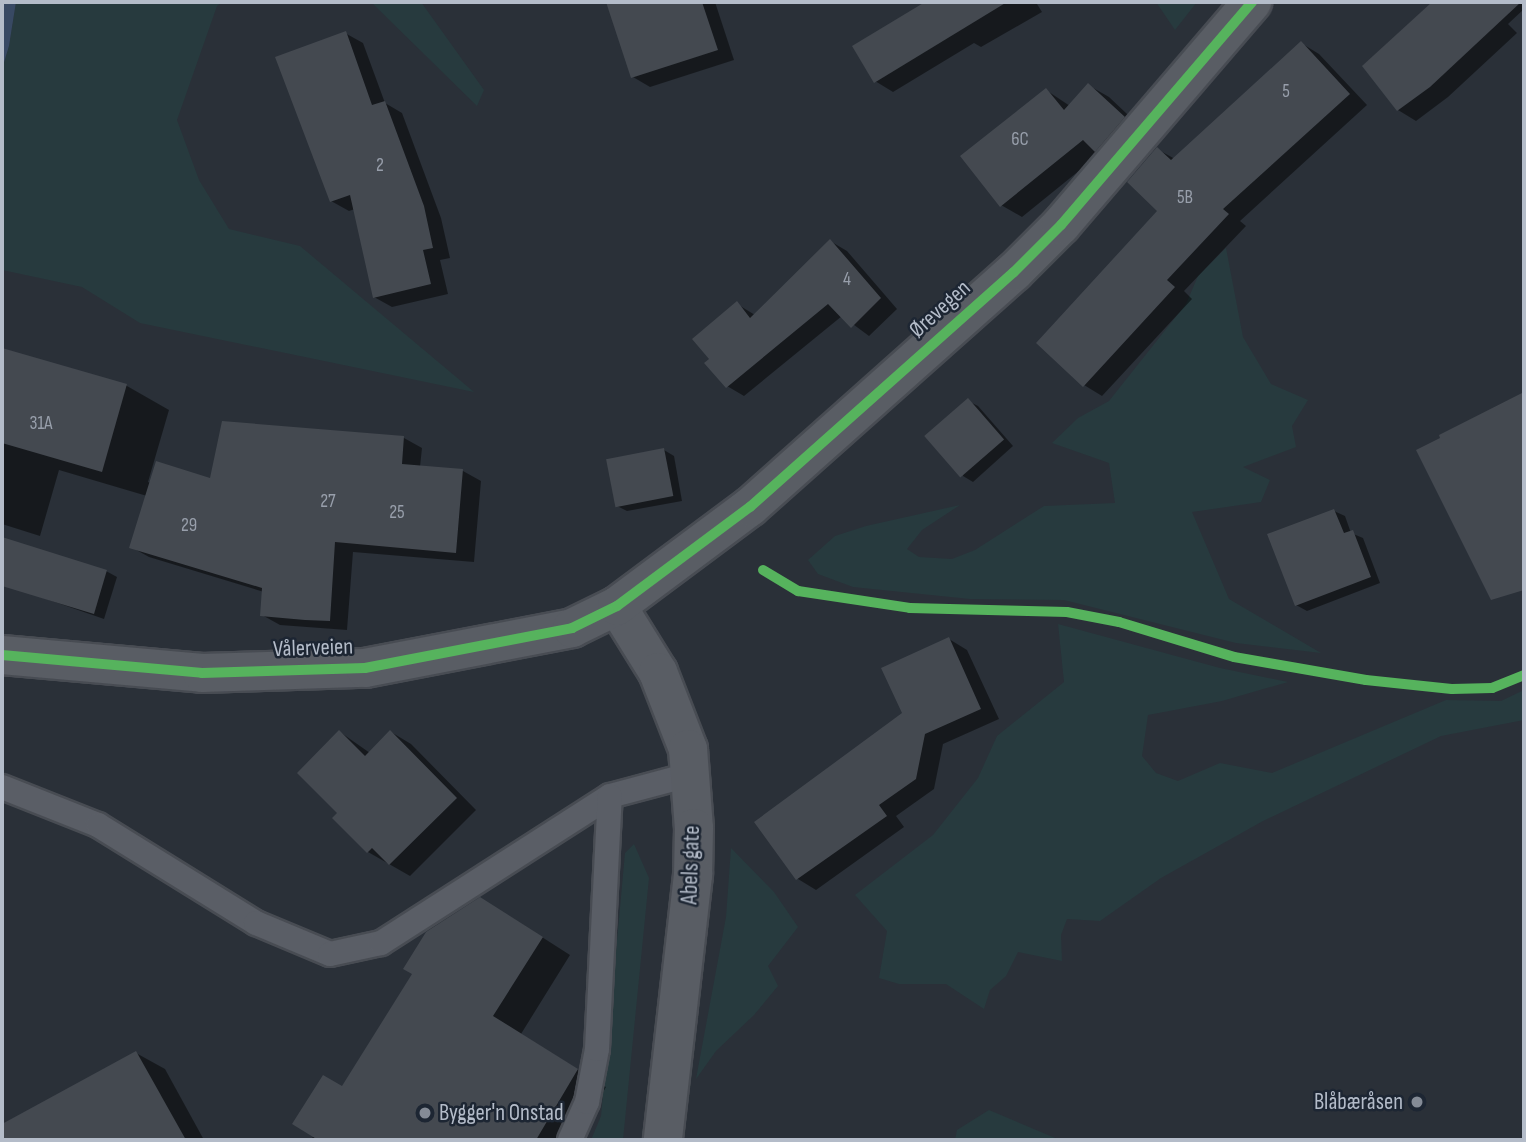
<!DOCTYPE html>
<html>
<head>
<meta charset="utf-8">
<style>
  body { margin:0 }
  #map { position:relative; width:1526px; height:1142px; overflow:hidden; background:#2a3038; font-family:"Sofia Sans Condensed",sans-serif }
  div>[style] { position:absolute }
  .green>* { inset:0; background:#273a3e }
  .water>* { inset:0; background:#384963 }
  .shadow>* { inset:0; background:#0007 }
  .building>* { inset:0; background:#444950; transform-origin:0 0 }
  .roads { filter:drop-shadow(2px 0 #484c53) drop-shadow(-2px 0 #484c53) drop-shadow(0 2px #484c53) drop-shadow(0 -2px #484c53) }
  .lane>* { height:24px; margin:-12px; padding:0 12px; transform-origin:12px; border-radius:12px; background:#5a5e66 }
  .secondary>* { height:38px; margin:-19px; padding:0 19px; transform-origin:19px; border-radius:19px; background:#595d64 }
  .cycleway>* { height:10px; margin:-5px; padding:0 5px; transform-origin:5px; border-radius:5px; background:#56b35d }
  .dots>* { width:19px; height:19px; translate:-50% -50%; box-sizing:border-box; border:4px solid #1d2633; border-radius:50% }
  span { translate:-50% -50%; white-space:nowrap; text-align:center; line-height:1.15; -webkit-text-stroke:5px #1d2633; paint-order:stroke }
  .number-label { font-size:19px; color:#989fab }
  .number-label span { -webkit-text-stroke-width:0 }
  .street-label { font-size:23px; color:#b4bcc9 }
  .poi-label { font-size:23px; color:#b4bcc9 }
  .right { translate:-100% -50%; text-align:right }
  .left { translate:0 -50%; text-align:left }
  .frame { position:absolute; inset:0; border:4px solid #b4bcc9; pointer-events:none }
</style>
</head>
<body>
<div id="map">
  <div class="green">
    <div style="clip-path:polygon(16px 2px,222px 2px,217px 6px,177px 120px,199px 180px,229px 229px,300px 246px,474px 392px,140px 323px,82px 287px,2px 270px,2px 69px,9px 46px)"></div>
    <div style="clip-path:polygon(371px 2px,421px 2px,484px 90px,477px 106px)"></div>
    <div style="clip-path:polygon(1156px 2px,1197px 2px,1175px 30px)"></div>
    <div style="clip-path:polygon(1226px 248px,1243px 337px,1271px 384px,1308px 400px,1292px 426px,1296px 447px,1243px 467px,1270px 480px,1261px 502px,1192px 512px,1229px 599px,1321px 653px,1236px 643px,1064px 600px,970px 599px,853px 587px,818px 574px,808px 560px,835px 536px,866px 526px,960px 505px,922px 530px,907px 549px,919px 557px,952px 559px,975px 550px,1044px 506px,1115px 503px,1109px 463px,1052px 443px,1078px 418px,1109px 401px,1186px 304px,1198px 276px)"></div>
    <div style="clip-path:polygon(1058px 624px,1220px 668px,1288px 682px,1222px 701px,1148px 715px,1142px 756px,1156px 773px,1178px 781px,1220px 763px,1272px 773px,1446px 700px,1501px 701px,1524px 690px,1524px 720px,1441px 736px,1263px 821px,1161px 878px,1100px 921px,1067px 919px,1061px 935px,1062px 961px,1018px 952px,1006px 976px,990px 990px,984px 1009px,946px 984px,899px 984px,879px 978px,887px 931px,855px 895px,933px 835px,978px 778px,997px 736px,1064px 682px)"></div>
    <div style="clip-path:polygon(634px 844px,649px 878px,623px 1140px,591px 1140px,601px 1116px,625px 853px)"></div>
    <div style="clip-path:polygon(731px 848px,774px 892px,798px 927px,768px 966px,778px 986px,754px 1015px,716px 1051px,696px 1079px,726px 917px)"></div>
    <div style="clip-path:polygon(989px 1110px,1060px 1140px,955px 1140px,957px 1130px)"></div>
  </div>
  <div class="water">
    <div style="clip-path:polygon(2px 2px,16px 2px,9px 46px,2px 69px)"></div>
  </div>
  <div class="shadow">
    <div style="clip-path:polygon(608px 2px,715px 2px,734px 60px,650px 87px,633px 77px)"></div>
    <div style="clip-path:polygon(928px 2px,1041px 2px,1037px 4px,1042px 12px,981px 47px,974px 43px,893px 92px,875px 81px,854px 47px)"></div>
    <div style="clip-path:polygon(1434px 2px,1524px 2px,1524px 9px,1508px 24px,1517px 33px,1448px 97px,1416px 121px,1398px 110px,1364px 66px)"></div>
    <div style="clip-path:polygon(345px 33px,363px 43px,385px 103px,402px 113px,441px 218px,450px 258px,440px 260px,448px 294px,392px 307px,374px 297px,355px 209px,349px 211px,331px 201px)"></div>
    <div style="clip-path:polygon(1301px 43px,1319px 54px,1367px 105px,1240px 221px,1246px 226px,1184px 291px,1192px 299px,1102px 396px,1084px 385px,1159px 211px,1157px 149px,1175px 159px)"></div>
    <div style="clip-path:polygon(1088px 85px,1109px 97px,1144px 130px,1101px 153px,1022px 217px,1001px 205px,1046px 90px,1070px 106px)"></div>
    <div style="clip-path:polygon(830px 241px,847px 251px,897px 309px,869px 336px,842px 316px,744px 396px,727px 386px,711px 359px,737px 304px,755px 315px)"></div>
    <div style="clip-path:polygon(2px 350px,127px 386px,169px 410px,148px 482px,151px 483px,211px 480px,404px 438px,422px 448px,420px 467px,463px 471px,481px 481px,474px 562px,353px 552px,347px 630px,280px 625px,262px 615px,264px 592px,149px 557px,131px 547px,147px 496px,59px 470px,40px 536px,2px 524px)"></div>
    <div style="clip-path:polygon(1524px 394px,1524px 537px,1486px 556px,1441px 435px)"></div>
    <div style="clip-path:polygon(968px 401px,978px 406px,1013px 446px,973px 482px,963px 476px)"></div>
    <div style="clip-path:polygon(664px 450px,674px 456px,682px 501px,627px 511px,617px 506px)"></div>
    <div style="clip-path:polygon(1334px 511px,1345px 516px,1351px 533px,1363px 538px,1380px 583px,1307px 611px,1296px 605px)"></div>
    <div style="clip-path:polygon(106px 571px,117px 577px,104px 619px,29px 593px)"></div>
    <div style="clip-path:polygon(949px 639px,967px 650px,999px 719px,943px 744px,934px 789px,896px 816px,904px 827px,816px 890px,798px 879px,756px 822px,904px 714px)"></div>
    <div style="clip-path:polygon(340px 732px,370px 753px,391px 732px,411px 744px,476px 810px,410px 876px,368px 852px,339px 813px)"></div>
    <div style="clip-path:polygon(509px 916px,570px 955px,521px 1034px,606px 1087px,575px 1140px,311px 1140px,342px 1088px)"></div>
    <div style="clip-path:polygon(136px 1053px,165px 1069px,204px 1140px,14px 1140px,5px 1124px)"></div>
  </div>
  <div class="building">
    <div style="clip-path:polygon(606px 2px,702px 2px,718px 50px,631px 78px)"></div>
    <div style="clip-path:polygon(925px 2px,1007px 2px,874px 83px,852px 46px)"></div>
    <div style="clip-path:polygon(1432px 2px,1521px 2px,1430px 87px,1397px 111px,1362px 66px)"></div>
    <div style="clip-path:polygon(346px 31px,372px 105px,385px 101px,424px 206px,433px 248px,423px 250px,431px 284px,373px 298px,350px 195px,330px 202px,275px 57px)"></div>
    <div style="clip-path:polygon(1301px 41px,1350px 94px,1223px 209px,1229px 214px,1167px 280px,1175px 287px,1083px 387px,1036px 343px,1157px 211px,1127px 182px,1157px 147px,1171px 160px)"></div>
    <div style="clip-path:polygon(1088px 83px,1125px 117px,1095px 152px,1083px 140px,1000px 207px,960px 156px,1046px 88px,1064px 110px)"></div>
    <div style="clip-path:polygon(830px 239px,881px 298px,851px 328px,828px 304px,726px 388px,704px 363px,709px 359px,692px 339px,737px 301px,750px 318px)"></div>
    <div style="clip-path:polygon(2px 348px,127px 384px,102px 472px,2px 443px)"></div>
    <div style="clip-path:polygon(1524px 392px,1524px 590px,1491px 600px,1416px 450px,1440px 438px,1439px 435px)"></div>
    <div style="left:968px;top:398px;width:55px;height:58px;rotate:49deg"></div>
    <div style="clip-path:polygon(222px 421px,404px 436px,402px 464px,463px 469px,456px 553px,335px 542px,330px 621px,305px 620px,260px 616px,262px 588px,129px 548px,156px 461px,210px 478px)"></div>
    <div style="left:664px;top:448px;width:49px;height:59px;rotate:79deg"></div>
    <div style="clip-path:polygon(1334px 509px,1344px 533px,1353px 530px,1371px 577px,1295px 606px,1267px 534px)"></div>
    <div style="clip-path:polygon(2px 537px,107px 570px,94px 614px,2px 586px)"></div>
    <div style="clip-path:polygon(949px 637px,981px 709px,925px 734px,916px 779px,879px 805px,887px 816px,796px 880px,754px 822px,902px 713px,881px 668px)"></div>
    <div style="clip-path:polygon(339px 730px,365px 756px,390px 730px,457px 798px,389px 865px,372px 848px,367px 853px,332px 818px,337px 813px,297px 773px)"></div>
    <div style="clip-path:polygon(480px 897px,543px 937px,493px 1016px,578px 1069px,536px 1140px,318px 1140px,292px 1124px,323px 1075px,342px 1086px,412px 974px,403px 969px,426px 932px)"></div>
    <div style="clip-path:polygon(136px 1051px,186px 1140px,2px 1140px,2px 1124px)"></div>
  </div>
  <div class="roads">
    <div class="lane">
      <div style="left:2px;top:787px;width:103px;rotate:21.6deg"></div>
      <div style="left:98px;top:825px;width:186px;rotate:31.8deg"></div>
      <div style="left:256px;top:923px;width:80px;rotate:22.7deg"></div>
      <div style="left:330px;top:954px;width:52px;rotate:-12.2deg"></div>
      <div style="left:381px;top:943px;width:272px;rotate:-32.7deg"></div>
      <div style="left:610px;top:796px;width:82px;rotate:-14.9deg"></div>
      <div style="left:570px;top:1140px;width:42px;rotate:-65.9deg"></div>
      <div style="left:587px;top:1102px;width:54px;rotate:-79.3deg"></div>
      <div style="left:597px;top:1049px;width:253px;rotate:-87.1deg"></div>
    </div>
    <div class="secondary">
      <div style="left:617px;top:606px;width:78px;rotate:58.2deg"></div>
      <div style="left:658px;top:672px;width:83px;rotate:68.7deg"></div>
      <div style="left:688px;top:749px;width:79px;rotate:85.7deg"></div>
      <div style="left:694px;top:828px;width:47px;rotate:91.2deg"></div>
      <div style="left:693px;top:875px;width:267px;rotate:96.5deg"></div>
      <div style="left:2px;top:655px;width:201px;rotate:5.1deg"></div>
      <div style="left:202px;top:673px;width:163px;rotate:-1.8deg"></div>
      <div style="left:365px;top:668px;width:211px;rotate:-10.9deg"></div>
      <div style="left:572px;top:628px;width:50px;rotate:-26.1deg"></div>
      <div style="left:617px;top:606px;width:166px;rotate:-36.7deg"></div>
      <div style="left:750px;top:507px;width:353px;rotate:-41.7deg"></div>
      <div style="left:1014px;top:272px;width:66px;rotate:-45deg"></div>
      <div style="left:1061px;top:225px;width:294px;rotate:-49.4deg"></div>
    </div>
  </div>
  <div class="cycleway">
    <div style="left:763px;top:570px;width:41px;rotate:31deg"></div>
    <div style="left:798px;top:591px;width:113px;rotate:8.6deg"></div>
    <div style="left:910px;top:608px;width:157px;rotate:1.5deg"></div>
    <div style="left:1067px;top:612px;width:53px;rotate:10.9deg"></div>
    <div style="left:1119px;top:622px;width:120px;rotate:16.9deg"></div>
    <div style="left:1234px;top:657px;width:134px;rotate:9.9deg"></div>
    <div style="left:1366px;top:680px;width:86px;rotate:6deg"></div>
    <div style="left:1452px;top:689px;width:40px;rotate:-1.4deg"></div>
    <div style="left:1492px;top:688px;width:35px;rotate:-22deg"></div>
    <div style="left:2px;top:655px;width:201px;rotate:5.1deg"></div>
    <div style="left:202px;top:673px;width:163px;rotate:-1.8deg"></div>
    <div style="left:365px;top:668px;width:211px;rotate:-10.9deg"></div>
    <div style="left:572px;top:628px;width:50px;rotate:-26.1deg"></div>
    <div style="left:617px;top:606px;width:166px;rotate:-36.7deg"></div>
    <div style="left:750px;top:507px;width:353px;rotate:-41.7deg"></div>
    <div style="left:1014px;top:272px;width:66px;rotate:-45deg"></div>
    <div style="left:1061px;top:225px;width:294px;rotate:-49.4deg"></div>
  </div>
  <div class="dots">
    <div style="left:1417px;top:1102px;background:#848b96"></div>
    <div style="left:425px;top:1113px;background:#848b96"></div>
  </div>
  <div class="number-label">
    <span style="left:1286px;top:92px">5</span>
    <span style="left:1020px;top:140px">6C</span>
    <span style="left:380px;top:166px">2</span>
    <span style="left:1185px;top:198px">5B</span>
    <span style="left:847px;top:280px">4</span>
    <span style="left:41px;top:424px">31A</span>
    <span style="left:328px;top:502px">27</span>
    <span style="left:397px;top:513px">25</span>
    <span style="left:189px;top:526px">29</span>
  </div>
  <div class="street-label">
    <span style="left:940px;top:309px;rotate:-42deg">Ørevegen</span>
    <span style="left:313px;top:648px;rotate:-2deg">Vålerveien</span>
    <span style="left:691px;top:865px;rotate:-88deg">Abels gate</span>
  </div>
  <div class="poi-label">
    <span class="right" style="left:1403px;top:1102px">Blåbæråsen</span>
    <span class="left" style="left:439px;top:1113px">Bygger'n Onstad</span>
  </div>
  <div class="frame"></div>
</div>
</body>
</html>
